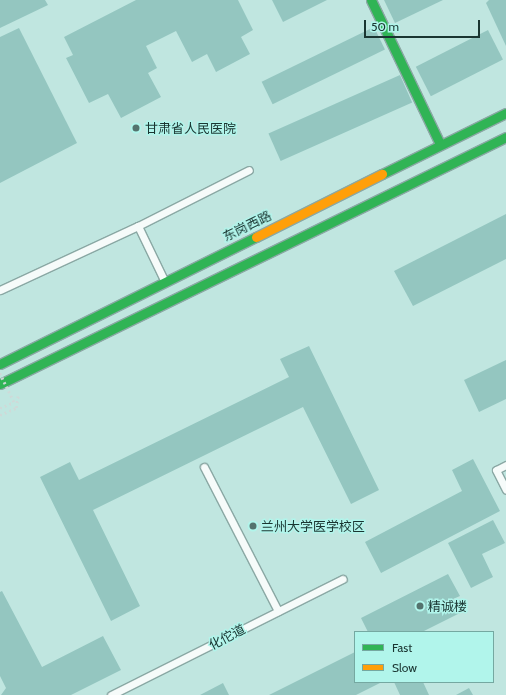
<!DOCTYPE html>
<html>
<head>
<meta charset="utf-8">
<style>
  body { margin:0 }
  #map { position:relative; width:506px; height:695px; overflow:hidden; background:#c0e6e0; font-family:Cabin,"Noto Sans SC",sans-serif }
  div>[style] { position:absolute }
  .building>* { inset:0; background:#94c6c0; transform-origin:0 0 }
  .path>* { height:2.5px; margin-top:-1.25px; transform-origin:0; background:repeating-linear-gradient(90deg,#cedad8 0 2px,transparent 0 5px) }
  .roads { filter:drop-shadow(1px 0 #8aa8a4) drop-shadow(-1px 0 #8aa8a4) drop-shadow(0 1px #8aa8a4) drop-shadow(0 -1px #8aa8a4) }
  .lane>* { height:7px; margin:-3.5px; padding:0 3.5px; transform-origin:3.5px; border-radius:3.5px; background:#f6fbfa }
  .fast>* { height:9px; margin:-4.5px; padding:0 4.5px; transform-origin:4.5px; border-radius:4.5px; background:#30b455 }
  .slow>* { height:9px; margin:-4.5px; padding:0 4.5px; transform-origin:4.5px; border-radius:4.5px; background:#ff9f0a }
  .path-bridge>* { height:2.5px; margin-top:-1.25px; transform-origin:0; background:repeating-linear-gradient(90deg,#cedad8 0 2px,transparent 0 5px) }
  .dots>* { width:11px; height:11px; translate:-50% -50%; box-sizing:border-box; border:2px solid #b1f5eb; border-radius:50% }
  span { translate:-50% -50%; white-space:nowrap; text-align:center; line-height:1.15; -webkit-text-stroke:3px #b1f5eb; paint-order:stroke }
  .poi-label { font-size:13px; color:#1a3531 }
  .left { translate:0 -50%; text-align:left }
  .street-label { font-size:13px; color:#1a3531 }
  .legend { position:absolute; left:354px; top:631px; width:140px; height:52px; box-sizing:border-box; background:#b1f5eb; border:1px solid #75a8a1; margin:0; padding:5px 7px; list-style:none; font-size:12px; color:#1a3531 }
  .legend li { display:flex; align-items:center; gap:8px; height:20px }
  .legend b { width:20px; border:1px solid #75a8a1 }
  .scale { position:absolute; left:364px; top:20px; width:116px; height:18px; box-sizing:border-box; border:2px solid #1a3531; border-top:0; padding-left:5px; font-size:12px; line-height:14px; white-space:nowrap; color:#1a3531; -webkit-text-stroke:3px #b1f5eb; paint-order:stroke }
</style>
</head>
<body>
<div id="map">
  <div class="building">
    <div style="clip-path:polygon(0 0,45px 0,48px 5px,0 28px)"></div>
    <div style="clip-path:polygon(136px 0,238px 0,253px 30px,241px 37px,250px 54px,216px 72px,207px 54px,192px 62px,176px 31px,146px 46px,157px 68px,148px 73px,161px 97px,121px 118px,108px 94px,89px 103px,66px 58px,73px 55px,64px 37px)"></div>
    <div style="clip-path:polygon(272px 0,327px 0,283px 22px)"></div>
    <div style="clip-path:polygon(384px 0,443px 0,395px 23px)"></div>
    <div style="clip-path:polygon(489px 0,506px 0,506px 46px,486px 3px)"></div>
    <div style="left:374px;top:27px;width:25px;height:125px;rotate:64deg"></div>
    <div style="clip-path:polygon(19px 28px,77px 143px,0 183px,0 37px)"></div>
    <div style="left:488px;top:30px;width:33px;height:81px;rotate:63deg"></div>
    <div style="left:400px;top:75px;width:30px;height:144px;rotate:66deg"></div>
    <div style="clip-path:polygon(506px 214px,506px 259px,413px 306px,394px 271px)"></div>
    <div style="clip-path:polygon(309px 346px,379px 490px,351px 504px,303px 407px,93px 510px,140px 606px,111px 621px,40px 477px,70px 462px,79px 480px,289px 377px,280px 359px)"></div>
    <div style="clip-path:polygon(506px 360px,506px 399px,479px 412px,464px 380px)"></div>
    <div style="clip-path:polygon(473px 459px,500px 511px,381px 573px,365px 542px,462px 491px,452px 470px)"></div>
    <div style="clip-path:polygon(493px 520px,505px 543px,482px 554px,493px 577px,471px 588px,448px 543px)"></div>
    <div style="clip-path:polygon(448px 574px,460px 596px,453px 599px,460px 613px,422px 632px,368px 632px,361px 618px)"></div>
    <div style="clip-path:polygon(2px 591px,42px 667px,103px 636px,121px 670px,71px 695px,1px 695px,6px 688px,0 676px,0 592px)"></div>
    <div style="clip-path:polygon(355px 652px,355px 682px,382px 682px,356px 695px,269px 695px)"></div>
    <div style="clip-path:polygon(394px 682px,423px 682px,429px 695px,400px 695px)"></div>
    <div style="clip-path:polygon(223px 683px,229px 695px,200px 695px)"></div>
    <div style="clip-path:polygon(469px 688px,473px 695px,456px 695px)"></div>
  </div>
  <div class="path">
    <div style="left:0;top:408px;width:15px;rotate:-23deg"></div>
    <div style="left:0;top:415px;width:17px;rotate:-24deg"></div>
    <div style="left:16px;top:408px;width:12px;rotate:-81deg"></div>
  </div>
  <div class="roads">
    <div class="lane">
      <div style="left:138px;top:226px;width:60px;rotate:64.3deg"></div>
      <div style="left:0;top:290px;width:152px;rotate:-24.9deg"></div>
      <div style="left:138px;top:226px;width:124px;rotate:-26.8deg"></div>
      <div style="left:506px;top:465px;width:11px;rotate:153deg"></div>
      <div style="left:496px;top:470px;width:22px;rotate:63deg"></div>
      <div style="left:204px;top:467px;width:162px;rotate:62.8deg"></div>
      <div style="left:111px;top:695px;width:259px;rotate:-26.6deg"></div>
    </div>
    <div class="fast">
      <div style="left:371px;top:0;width:160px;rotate:64.4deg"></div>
      <div style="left:382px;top:174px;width:138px;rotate:-26.2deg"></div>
      <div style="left:0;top:364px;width:286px;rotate:-26.4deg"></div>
      <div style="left:0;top:384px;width:563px;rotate:-26.02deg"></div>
    </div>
    <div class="slow">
      <div style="left:256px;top:237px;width:141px;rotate:-26.6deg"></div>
    </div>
  </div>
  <div class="path-bridge">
    <div style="left:0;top:373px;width:32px;rotate:64deg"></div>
  </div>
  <div class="dots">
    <div style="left:136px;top:128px;background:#54736e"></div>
    <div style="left:253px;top:526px;background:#54736e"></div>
    <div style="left:420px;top:606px;background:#54736e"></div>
  </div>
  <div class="poi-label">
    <span class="left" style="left:145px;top:128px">甘肃省人民医院</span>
    <span class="left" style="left:261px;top:526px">兰州大学医学校区</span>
    <span class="left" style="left:428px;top:606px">精诚楼</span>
  </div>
  <div class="street-label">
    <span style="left:247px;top:226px;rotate:-26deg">东岗西路</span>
    <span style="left:227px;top:637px;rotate:-27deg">化佗道</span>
  </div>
  <ul class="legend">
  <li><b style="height:5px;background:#30b455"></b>Fast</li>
  <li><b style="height:5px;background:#ff9f0a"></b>Slow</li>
  </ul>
  <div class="scale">50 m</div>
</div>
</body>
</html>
